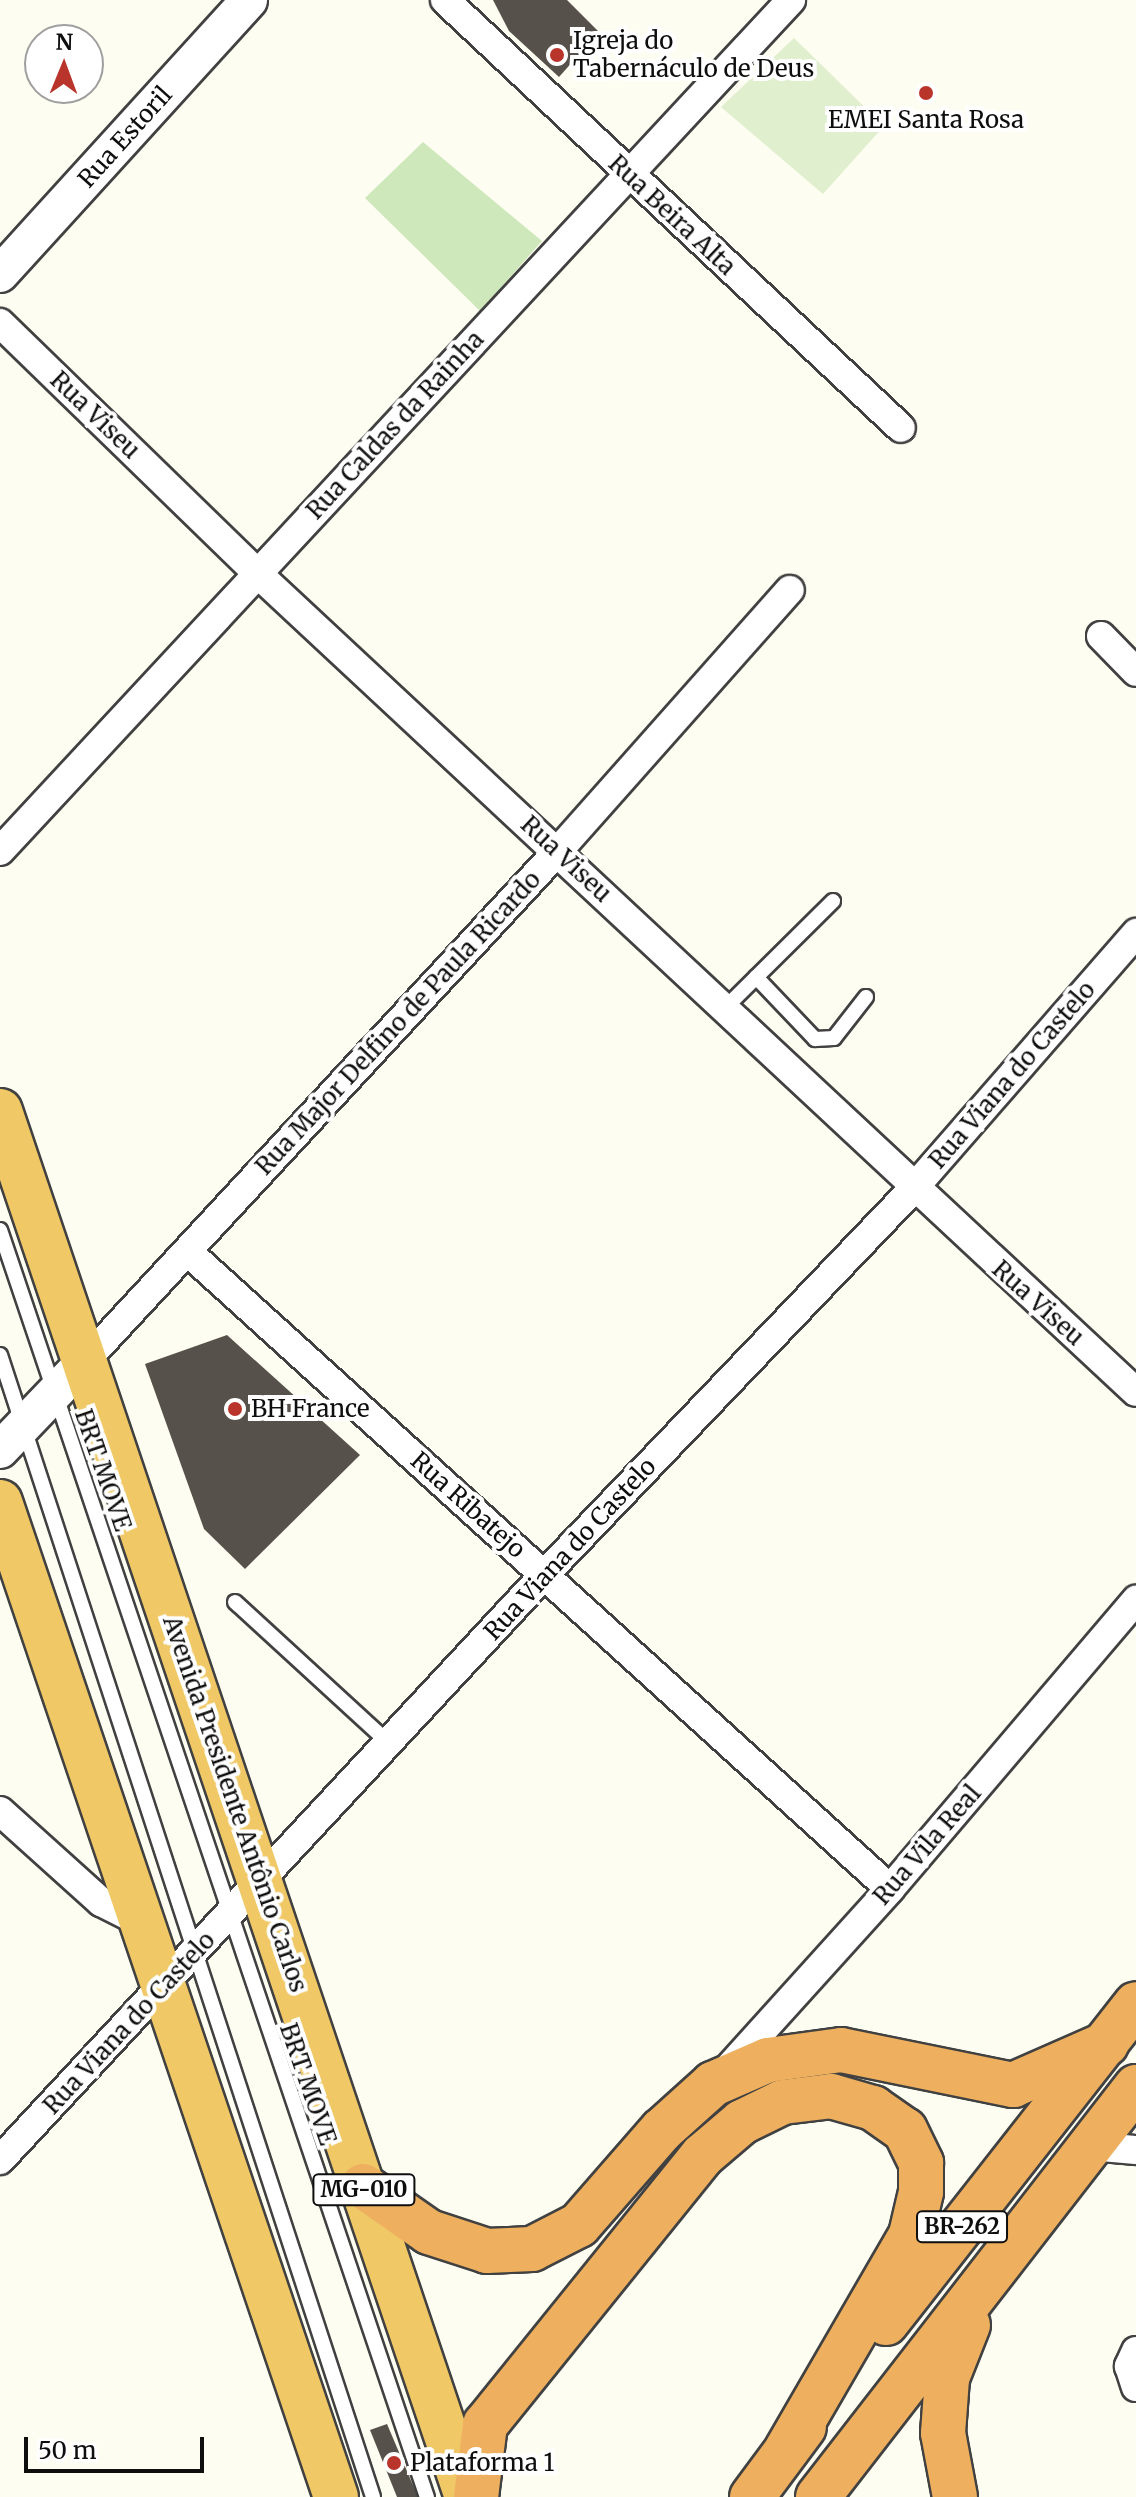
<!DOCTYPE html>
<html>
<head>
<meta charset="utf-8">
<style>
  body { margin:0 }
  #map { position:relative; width:1136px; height:2497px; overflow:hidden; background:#fefdf1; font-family:Merriweather,serif }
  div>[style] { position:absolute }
  .green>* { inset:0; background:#cee8bb }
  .pitch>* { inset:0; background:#e0efcd }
  .building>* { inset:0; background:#57514b }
  .roads { filter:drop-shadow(2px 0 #414141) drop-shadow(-2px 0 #414141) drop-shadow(0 2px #414141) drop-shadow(0 -2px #414141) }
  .service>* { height:14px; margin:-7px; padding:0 7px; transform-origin:7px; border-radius:7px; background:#fff }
  .minor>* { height:28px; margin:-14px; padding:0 14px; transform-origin:14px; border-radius:14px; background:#fff }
  .tertiary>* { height:36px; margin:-18px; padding:0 18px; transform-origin:18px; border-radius:18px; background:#fff }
  .trunk>* { height:44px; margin:-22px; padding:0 22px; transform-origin:22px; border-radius:22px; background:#f0c866 }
  .motorway>* { height:44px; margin:-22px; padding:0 22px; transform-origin:22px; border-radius:22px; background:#eeb05f }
  .dots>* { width:22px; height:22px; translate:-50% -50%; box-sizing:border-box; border:4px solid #fff; border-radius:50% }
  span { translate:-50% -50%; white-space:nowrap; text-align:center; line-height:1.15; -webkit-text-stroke:8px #fff; paint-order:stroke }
  .shield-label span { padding:2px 6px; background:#fff; border:2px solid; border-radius:6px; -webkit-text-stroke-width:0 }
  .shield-label { font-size:22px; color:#0e0e0e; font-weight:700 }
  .poi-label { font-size:24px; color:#0e0e0e }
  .left { translate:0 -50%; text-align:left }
  .street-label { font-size:24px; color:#0e0e0e }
  .north { position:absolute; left:24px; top:24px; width:80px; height:80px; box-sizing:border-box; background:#fff; border:2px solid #9f9f9f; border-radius:50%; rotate:1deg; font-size:22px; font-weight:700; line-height:32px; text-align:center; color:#0e0e0e }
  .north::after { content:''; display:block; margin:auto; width:28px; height:36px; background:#b9342b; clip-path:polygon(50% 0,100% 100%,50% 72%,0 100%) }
  .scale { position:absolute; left:24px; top:2437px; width:180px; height:36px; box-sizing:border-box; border:4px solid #0e0e0e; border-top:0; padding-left:10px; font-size:24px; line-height:28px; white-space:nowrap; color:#0e0e0e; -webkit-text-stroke:6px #fff; paint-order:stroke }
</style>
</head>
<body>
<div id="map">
  <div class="green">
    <div style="clip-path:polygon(423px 142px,542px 241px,480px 311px,365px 198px)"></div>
  </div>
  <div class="pitch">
    <div style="clip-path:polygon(794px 38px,884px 126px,823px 194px,721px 107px)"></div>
  </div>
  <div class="building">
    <div style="clip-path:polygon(493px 0,567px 0,599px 32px,559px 77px,509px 31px)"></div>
    <div style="clip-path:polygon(227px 1335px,360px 1455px,245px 1569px,204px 1529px,145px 1364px)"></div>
    <div style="clip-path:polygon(387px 2424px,418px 2497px,397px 2497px,370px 2430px)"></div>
  </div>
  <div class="roads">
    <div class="service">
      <div style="left:756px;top:977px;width:86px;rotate:46.4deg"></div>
      <div style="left:815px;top:1039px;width:19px;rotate:-3deg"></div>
      <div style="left:834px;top:1038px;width:52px;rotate:-52deg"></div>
      <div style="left:725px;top:1008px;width:152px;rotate:-44.7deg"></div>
      <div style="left:0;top:1230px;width:1337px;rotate:71.38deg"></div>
      <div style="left:0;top:1355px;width:1201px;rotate:71.91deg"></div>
      <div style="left:235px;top:1602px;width:207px;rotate:42.5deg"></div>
    </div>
    <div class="minor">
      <div style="left:445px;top:0;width:625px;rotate:43.19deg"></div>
      <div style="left:0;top:323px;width:359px;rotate:44.2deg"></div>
      <div style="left:257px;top:573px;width:1201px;rotate:42.98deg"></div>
      <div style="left:1101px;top:636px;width:50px;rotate:45.8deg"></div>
      <div style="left:0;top:851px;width:1162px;rotate:-47.09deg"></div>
      <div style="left:187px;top:1251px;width:949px;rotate:42.22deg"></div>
      <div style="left:85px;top:1361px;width:696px;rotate:-47.16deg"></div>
      <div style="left:558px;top:851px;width:349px;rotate:-48.4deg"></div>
      <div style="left:0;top:1811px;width:136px;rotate:42deg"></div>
      <div style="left:101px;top:1902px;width:40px;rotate:26.6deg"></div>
      <div style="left:724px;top:2073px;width:248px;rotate:-47.9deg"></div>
      <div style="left:890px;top:1889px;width:380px;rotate:-49.6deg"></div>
      <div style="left:1090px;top:2146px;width:46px;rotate:5deg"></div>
      <div style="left:0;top:2160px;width:799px;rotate:-47.08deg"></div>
      <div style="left:544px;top:1575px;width:534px;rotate:-46.29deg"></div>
      <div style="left:913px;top:1189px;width:340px;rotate:-48.9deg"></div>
      <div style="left:1136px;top:2351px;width:17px;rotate:115deg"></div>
      <div style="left:1129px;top:2366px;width:22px;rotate:72deg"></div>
    </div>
    <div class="tertiary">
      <div style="left:0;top:274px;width:370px;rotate:-47.7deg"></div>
      <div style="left:0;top:1450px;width:123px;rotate:-46.3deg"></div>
    </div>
    <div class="trunk">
      <div style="left:0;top:1111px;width:1463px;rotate:71.38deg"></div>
      <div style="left:0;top:1502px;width:1050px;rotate:71.34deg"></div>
    </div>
    <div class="motorway">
      <div style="left:363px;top:2186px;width:80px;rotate:34.9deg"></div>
      <div style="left:429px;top:2232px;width:61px;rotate:18.1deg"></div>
      <div style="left:487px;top:2251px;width:45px;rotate:-2.5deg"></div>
      <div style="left:532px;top:2249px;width:53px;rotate:-27.1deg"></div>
      <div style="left:579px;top:2225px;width:126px;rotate:-48.9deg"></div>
      <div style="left:662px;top:2130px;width:69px;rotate:-42deg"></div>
      <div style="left:713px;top:2084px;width:60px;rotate:-23.6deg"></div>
      <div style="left:768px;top:2060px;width:74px;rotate:-7.8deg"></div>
      <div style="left:841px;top:2050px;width:176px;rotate:11.5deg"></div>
      <div style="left:1013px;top:2085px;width:102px;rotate:-23.8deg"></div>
      <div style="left:886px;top:2323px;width:405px;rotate:-51.9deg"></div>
      <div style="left:476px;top:2497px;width:73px;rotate:-82.9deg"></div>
      <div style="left:485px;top:2425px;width:346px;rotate:-51.1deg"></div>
      <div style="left:702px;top:2156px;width:52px;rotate:-40.4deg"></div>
      <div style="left:742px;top:2122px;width:46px;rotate:-26deg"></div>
      <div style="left:783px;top:2102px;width:48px;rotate:-7.1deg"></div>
      <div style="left:831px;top:2096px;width:44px;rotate:15.9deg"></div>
      <div style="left:873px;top:2108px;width:39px;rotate:35deg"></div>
      <div style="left:905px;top:2130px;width:37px;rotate:64deg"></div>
      <div style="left:921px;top:2163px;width:29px;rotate:90deg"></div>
      <div style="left:921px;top:2192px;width:44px;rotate:103.1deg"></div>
      <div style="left:911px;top:2235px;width:247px;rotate:120.1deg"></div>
      <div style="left:752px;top:2497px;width:87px;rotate:-53.4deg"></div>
      <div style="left:818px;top:2497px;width:519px;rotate:-52.2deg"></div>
      <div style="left:955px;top:2497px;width:65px;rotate:-100.6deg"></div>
      <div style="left:943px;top:2433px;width:55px;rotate:-85.8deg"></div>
      <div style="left:947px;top:2378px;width:57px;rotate:-68.4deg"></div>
    </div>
  </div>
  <div class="dots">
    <div style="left:557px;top:55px;background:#b9342b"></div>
    <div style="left:926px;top:93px;background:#b9342b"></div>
    <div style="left:235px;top:1409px;background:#b9342b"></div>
    <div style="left:394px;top:2463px;background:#b9342b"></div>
  </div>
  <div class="shield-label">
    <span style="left:364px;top:2190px">MG-010</span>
    <span style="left:962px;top:2227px">BR-262</span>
  </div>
  <div class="poi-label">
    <span class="left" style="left:573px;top:55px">Igreja do<br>Tabernáculo de Deus</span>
    <span style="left:926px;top:120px">EMEI Santa Rosa</span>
    <span class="left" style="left:251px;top:1409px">BH France</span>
    <span class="left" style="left:410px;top:2463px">Plataforma 1</span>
  </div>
  <div class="street-label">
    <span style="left:125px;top:137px;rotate:-48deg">Rua Estoril</span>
    <span style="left:672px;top:215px;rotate:43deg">Rua Beira Alta</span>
    <span style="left:95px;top:415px;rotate:44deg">Rua Viseu</span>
    <span style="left:395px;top:425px;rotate:-47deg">Rua Caldas da Rainha</span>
    <span style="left:566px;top:859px;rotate:43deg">Rua Viseu</span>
    <span style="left:398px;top:1023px;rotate:-47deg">Rua Major Delfino de Paula Ricardo</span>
    <span style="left:1012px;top:1075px;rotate:-49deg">Rua Viana do Castelo</span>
    <span style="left:1038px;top:1303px;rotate:42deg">Rua Viseu</span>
    <span style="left:103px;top:1470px;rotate:71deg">BRT MOVE</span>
    <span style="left:468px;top:1505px;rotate:42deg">Rua Ribatejo</span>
    <span style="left:570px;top:1549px;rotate:-47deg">Rua Viana do Castelo</span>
    <span style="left:235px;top:1804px;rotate:71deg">Avenida Presidente Antônio Carlos</span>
    <span style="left:927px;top:1845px;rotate:-49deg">Rua Vila Real</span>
    <span style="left:129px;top:2023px;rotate:-47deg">Rua Viana do Castelo</span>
    <span style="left:308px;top:2084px;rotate:71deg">BRT MOVE</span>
  </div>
  <div class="north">N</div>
  <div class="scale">50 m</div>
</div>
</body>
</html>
